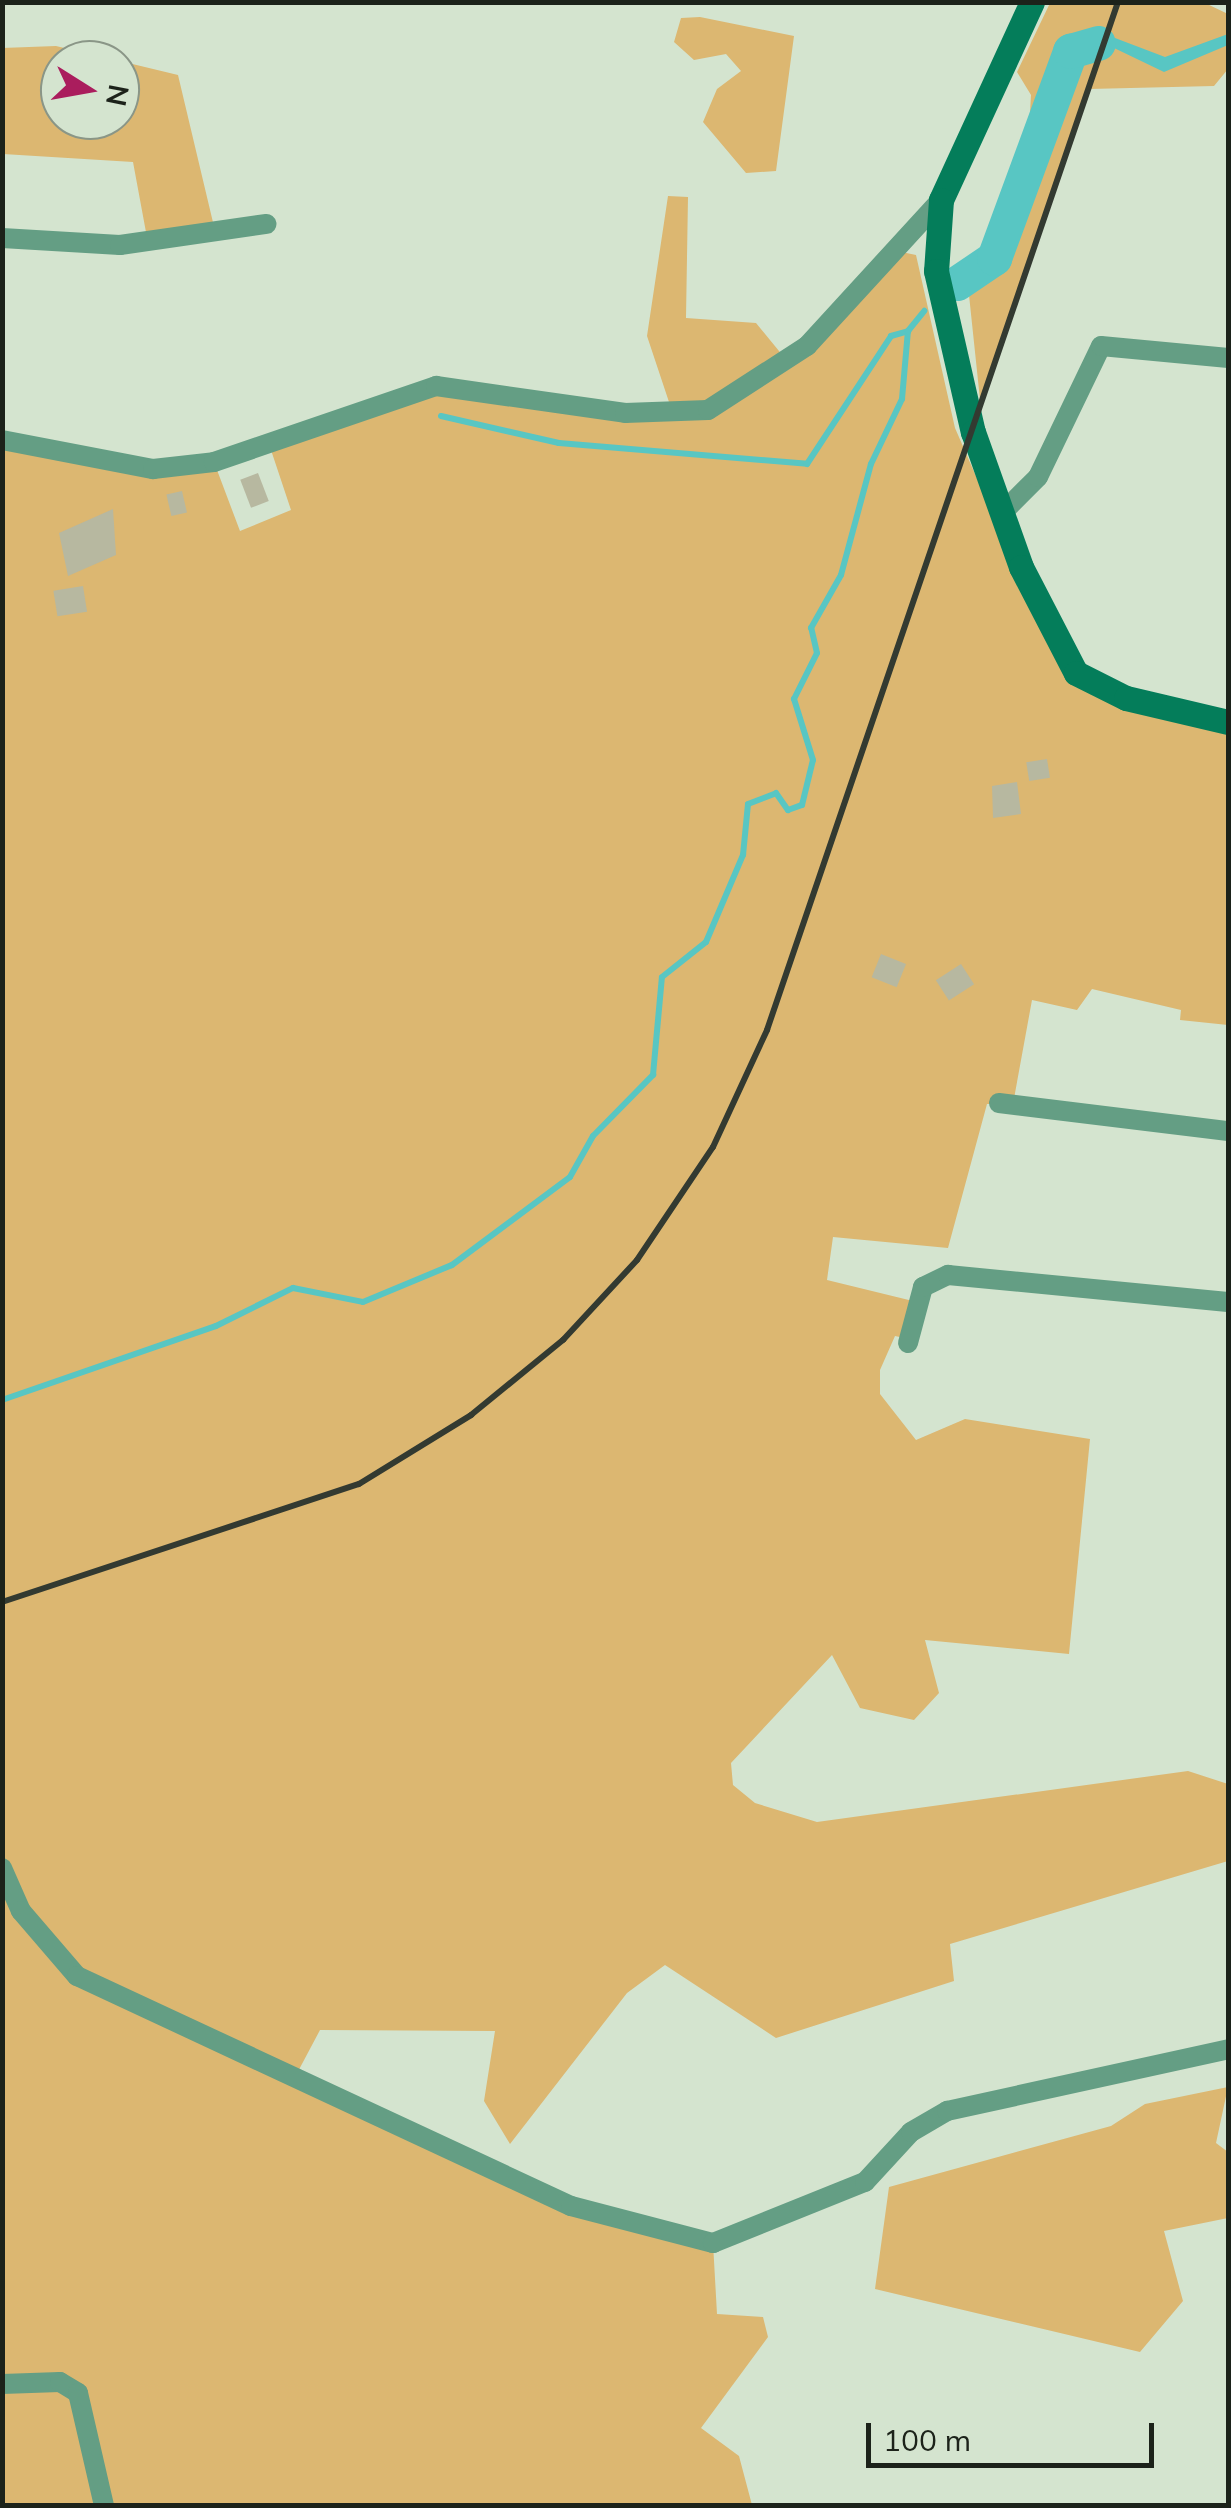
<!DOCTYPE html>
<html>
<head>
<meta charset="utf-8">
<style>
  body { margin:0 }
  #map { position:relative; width:1231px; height:2508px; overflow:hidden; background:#d4e4cf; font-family:Mulish,sans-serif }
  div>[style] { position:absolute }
  .green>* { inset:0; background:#dcb771 }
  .water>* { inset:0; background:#58c6c3 }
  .stream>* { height:6px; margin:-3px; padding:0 3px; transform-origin:3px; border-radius:3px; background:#58c6c3 }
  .river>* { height:35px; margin:-17.5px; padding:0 17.5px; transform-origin:17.5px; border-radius:17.5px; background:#58c6c3 }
  .building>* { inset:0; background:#b7b8a0; transform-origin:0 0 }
  .street>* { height:20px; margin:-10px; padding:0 10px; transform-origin:10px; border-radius:10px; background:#649e84 }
  .secondary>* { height:25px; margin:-12.5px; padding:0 12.5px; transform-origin:12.5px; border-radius:12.5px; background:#047d5a }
  .rail>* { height:6px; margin:-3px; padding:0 3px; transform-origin:3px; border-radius:3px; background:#333a31 }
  span { translate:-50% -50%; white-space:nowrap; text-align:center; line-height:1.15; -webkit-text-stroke:8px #d4e4cf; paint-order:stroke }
  .frame { position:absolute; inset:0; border:5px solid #1c221a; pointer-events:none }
  .north { position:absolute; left:40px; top:40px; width:100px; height:100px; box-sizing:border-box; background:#d4e4cf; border:2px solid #8a9687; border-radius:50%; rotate:101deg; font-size:28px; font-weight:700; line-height:40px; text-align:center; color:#1c221a }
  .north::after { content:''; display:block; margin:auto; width:35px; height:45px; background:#aa1d5d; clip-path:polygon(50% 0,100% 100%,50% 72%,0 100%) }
  .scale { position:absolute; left:866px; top:2423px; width:288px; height:45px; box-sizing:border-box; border:5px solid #1c221a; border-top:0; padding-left:12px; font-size:30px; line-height:35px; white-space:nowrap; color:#1c221a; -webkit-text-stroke:8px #d4e4cf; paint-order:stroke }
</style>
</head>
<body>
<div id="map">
  <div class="green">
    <div style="clip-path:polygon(1050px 3px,1205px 3px,1228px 14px,1228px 69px,1214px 86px,1089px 89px,981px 409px,967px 276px,994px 258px,1028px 147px,1031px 95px,1017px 72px)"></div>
    <div style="clip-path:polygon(700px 17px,794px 36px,776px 171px,746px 173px,703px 122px,717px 89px,741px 71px,726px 54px,694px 60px,674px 42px,681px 18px)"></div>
    <div style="clip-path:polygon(56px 46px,114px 60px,60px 60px,60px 120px,120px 120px,120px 61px,178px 75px,216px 235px,148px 243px,133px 162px,3px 154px,2px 48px)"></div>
    <div style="clip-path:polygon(668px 196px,688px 197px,686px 318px,756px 323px,788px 362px,892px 250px,916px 255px,955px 428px,1056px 660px,1094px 696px,1228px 728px,1228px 1025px,1180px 1020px,1181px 1010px,1092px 989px,1077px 1010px,1032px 1000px,1013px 1104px,987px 1104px,948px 1248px,833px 1237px,827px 1280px,917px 1302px,909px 1339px,895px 1336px,880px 1370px,880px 1394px,916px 1440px,965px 1419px,1090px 1439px,1069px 1654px,925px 1640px,939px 1693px,914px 1720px,860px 1708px,832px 1655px,731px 1763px,733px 1785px,755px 1803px,817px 1822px,1188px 1771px,1228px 1784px,1228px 1861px,950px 1944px,954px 1981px,776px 2038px,665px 1965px,627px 1993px,510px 2144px,484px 2101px,495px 2031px,320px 2030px,294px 2079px,571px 2206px,713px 2243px,717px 2314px,763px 2317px,768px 2337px,701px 2428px,739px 2456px,752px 2505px,3px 2506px,3px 440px,122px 468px,214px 462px,240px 531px,291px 510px,268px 441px,436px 386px,673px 414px,647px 336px)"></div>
    <div style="clip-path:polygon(1228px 2087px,1216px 2143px,1228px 2152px,1228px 2218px,1164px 2231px,1183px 2301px,1140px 2352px,875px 2289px,889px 2187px,1111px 2126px,1145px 2104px)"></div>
  </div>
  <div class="water">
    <div style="clip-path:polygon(1228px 34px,1228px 45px,1164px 72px,1112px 47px,1115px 38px,1165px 57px)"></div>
  </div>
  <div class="stream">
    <div style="left:441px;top:416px;width:121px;rotate:12.9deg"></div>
    <div style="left:559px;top:443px;width:249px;rotate:4.8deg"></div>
    <div style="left:807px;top:464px;width:153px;rotate:-56.7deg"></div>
    <div style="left:891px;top:336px;width:18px;rotate:-16deg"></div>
    <div style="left:2px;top:1400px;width:226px;rotate:-19.1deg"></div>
    <div style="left:216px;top:1326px;width:86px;rotate:-26.3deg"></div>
    <div style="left:293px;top:1288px;width:71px;rotate:11.3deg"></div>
    <div style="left:363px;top:1302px;width:96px;rotate:-22.6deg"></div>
    <div style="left:452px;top:1265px;width:147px;rotate:-36.7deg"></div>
    <div style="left:570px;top:1177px;width:47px;rotate:-60.7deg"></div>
    <div style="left:593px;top:1136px;width:86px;rotate:-45.5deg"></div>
    <div style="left:653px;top:1075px;width:98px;rotate:-84.8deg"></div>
    <div style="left:662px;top:977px;width:56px;rotate:-38.5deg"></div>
    <div style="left:706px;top:942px;width:95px;rotate:-67deg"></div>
    <div style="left:743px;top:855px;width:51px;rotate:-84.4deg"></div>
    <div style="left:748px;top:804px;width:30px;rotate:-21deg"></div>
    <div style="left:776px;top:793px;width:21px;rotate:55deg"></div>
    <div style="left:788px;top:810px;width:15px;rotate:-20deg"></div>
    <div style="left:802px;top:805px;width:46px;rotate:-76.3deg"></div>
    <div style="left:813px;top:760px;width:64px;rotate:-107.3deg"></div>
    <div style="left:794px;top:699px;width:51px;rotate:-63.4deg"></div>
    <div style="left:817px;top:653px;width:26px;rotate:-103deg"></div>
    <div style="left:811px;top:628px;width:61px;rotate:-60.5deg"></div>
    <div style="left:841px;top:575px;width:115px;rotate:-74.9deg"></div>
    <div style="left:871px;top:464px;width:72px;rotate:-64.5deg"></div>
    <div style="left:902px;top:399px;width:68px;rotate:-85deg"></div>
    <div style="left:908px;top:331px;width:26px;rotate:-51deg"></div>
  </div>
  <div class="river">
    <div style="left:957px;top:283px;width:45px;rotate:-34deg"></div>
    <div style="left:994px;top:258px;width:221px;rotate:-69.8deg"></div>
    <div style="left:1070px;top:51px;width:29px;rotate:-16deg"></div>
  </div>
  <div class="building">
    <div style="left:258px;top:473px;width:30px;height:19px;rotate:69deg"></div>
    <div style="left:182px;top:491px;width:22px;height:16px;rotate:77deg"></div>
    <div style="clip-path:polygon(113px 509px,116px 555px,68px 576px,59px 533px)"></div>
    <div style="left:83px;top:586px;width:26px;height:30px;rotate:81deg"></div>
    <div style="left:1047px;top:759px;width:19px;height:21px;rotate:81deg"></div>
    <div style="clip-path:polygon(1017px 782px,1021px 814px,993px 818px,992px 786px)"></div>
    <div style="left:881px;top:954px;width:27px;height:25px;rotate:22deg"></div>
    <div style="left:961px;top:964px;width:24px;height:30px;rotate:57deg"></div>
  </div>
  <div class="street">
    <div style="left:2px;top:238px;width:118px;rotate:3.4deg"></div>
    <div style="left:120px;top:245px;width:148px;rotate:-8.2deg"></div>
    <div style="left:2px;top:440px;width:154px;rotate:10.9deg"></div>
    <div style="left:153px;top:469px;width:61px;rotate:-6.5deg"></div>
    <div style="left:214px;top:462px;width:235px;rotate:-18.9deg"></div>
    <div style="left:436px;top:386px;width:191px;rotate:8.1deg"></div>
    <div style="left:625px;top:413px;width:83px;rotate:-2.1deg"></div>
    <div style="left:708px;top:410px;width:118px;rotate:-32.9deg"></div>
    <div style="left:807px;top:346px;width:198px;rotate:-47.5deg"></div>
    <div style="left:1001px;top:514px;width:52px;rotate:-45deg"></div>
    <div style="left:1038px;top:477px;width:145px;rotate:-64.3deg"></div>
    <div style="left:1101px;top:346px;width:128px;rotate:5.4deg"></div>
    <div style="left:999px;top:1103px;width:231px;rotate:7deg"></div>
    <div style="left:908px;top:1343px;width:58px;rotate:-75deg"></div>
    <div style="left:923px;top:1287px;width:28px;rotate:-26deg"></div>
    <div style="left:948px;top:1275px;width:281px;rotate:5.5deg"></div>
    <div style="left:2px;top:1868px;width:47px;rotate:66.2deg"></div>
    <div style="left:21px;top:1911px;width:86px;rotate:49.3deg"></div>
    <div style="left:77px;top:1976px;width:545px;rotate:24.97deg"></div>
    <div style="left:571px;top:2206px;width:147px;rotate:14.6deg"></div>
    <div style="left:713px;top:2243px;width:164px;rotate:-21.9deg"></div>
    <div style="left:865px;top:2182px;width:68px;rotate:-47.4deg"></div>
    <div style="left:911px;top:2132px;width:42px;rotate:-30.3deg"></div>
    <div style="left:947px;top:2111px;width:288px;rotate:-12.4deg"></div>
    <div style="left:2px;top:2384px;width:58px;rotate:-2deg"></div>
    <div style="left:60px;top:2382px;width:21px;rotate:31deg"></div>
    <div style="left:78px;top:2393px;width:116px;rotate:77deg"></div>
  </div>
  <div class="secondary">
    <div style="left:1032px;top:2px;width:218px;rotate:114.7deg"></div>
    <div style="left:941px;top:200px;width:71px;rotate:94deg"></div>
    <div style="left:936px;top:271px;width:165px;rotate:77.1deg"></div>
    <div style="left:973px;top:432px;width:143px;rotate:70.4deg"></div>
    <div style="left:1021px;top:567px;width:119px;rotate:62.6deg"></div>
    <div style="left:1076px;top:673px;width:56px;rotate:26.6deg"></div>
    <div style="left:1126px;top:698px;width:105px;rotate:13.2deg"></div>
  </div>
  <div class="rail">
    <div style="left:2px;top:1602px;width:376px;rotate:-18.3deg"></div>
    <div style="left:359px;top:1484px;width:132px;rotate:-31.6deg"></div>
    <div style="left:471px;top:1415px;width:119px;rotate:-39.2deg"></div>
    <div style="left:563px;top:1340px;width:109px;rotate:-47.2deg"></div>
    <div style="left:637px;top:1260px;width:136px;rotate:-56.1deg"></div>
    <div style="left:713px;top:1147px;width:129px;rotate:-65.2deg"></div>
    <div style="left:767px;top:1030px;width:1086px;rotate:-71.15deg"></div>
  </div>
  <div class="frame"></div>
  <div class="north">N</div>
  <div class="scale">100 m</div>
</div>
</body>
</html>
